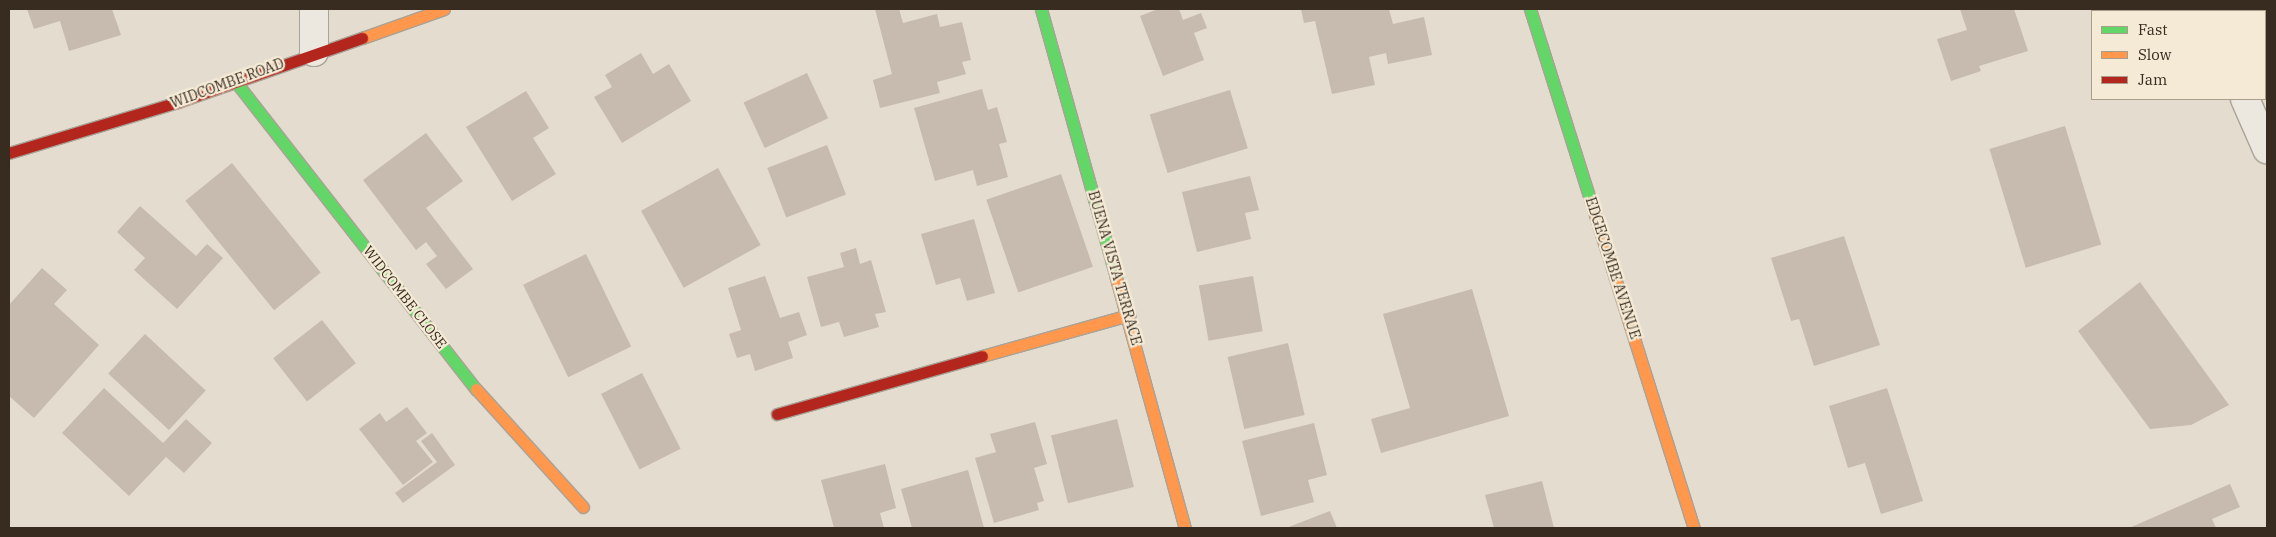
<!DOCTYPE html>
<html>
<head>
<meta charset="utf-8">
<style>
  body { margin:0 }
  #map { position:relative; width:2276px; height:537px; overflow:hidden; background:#e4dcce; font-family:"IBM Plex Serif",serif }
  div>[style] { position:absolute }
  .building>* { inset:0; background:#c7bbaf; transform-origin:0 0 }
  .roads { filter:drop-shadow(1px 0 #a9a297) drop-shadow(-1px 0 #a9a297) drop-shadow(0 1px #a9a297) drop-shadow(0 -1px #a9a297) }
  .street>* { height:28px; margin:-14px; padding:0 14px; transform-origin:14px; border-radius:14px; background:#ece8df }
  .fast>* { height:11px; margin:-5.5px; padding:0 5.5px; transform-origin:5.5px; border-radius:5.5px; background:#63d668 }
  .slow>* { height:11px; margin:-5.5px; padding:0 5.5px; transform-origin:5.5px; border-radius:5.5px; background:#ff974d }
  .jam>* { height:11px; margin:-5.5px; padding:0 5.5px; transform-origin:5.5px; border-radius:5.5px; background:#b3261e }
  span { translate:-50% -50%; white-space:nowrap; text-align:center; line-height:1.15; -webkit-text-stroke:4.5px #f4ead5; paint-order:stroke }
  .street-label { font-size:14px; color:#382b1f }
  .frame { position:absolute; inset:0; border:10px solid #382b1f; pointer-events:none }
  .legend { position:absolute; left:2091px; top:10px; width:175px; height:90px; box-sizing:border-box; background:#f4ead5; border:1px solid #a99e8c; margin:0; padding:6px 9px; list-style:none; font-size:15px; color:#382b1f }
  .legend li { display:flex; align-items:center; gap:10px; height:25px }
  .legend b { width:25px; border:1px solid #a99e8c }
</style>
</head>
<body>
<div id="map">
  <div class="building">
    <div style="clip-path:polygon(27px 9px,112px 9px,121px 35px,69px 51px,60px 21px,34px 29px)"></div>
    <div style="clip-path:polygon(875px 9px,899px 9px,903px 23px,937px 14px,940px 27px,962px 22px,971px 60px,962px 62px,966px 74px,937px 82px,940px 93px,880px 108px,873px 80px,892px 74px)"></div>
    <div style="clip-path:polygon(1158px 9px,1179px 9px,1183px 20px,1201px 13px,1207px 28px,1194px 33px,1204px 60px,1163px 76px,1140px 16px)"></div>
    <div style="clip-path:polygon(1301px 9px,1389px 9px,1393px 24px,1424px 17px,1432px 55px,1388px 64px,1386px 53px,1369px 57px,1375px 85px,1332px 94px,1315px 21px,1304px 23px)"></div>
    <div style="clip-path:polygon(1960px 9px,2014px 9px,2028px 51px,1979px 66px,1981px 71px,1951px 81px,1937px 39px,1967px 30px)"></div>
    <div style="clip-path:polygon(641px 53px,653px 74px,669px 64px,691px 101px,622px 143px,594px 97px,612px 87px,605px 75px)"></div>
    <div style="left:807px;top:73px;width:50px;height:70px;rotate:65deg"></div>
    <div style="clip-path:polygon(982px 89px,988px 110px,997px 107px,1007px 142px,999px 144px,1008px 177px,977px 186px,973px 170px,935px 181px,914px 108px)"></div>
    <div style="left:1230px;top:90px;width:61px;height:84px;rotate:73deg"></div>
    <div style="clip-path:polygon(526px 91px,549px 128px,533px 138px,556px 174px,512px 201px,466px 127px)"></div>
    <div style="left:2065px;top:126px;width:124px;height:79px;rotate:73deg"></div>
    <div style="clip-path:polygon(426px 133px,463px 181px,426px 208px,473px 269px,446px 289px,426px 264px,437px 256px,426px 242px,416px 250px,363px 180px)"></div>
    <div style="left:827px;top:145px;width:53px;height:64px;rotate:69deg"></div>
    <div style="left:232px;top:163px;width:141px;height:60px;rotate:51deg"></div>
    <div style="left:718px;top:168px;width:88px;height:88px;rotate:61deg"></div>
    <div style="left:1061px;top:174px;width:98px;height:79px;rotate:71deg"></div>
    <div style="clip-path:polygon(1250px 176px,1259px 210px,1245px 213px,1251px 239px,1197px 252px,1182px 192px)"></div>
    <div style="clip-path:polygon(140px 206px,196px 256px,207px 244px,223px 258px,177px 309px,134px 270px,145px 258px,117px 232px)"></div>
    <div style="clip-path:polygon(974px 219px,995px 293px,967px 301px,960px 278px,936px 285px,921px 234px)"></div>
    <div style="clip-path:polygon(1844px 236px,1880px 345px,1814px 366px,1799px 319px,1791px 321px,1771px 258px)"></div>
    <div style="clip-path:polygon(856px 248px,860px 264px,871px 260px,886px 312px,875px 314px,879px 327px,844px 337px,839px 322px,821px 327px,807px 277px,844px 267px,840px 253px)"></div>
    <div style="left:586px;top:254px;width:103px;height:70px;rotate:64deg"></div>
    <div style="clip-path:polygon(42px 268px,67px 290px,54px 304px,99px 345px,34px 418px,9px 396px,9px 305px)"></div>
    <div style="clip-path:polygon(765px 276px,780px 318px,799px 312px,807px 335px,788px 342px,793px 358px,755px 371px,750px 354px,737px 358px,729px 334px,741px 330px,728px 288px)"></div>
    <div style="left:1253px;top:276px;width:56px;height:55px;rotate:80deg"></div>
    <div style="clip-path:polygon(2140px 282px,2229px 405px,2191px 425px,2150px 429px,2078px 331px)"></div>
    <div style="clip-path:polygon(1472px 289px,1509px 416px,1381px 453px,1371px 419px,1410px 408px,1383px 314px)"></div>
    <div style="left:322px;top:320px;width:55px;height:62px;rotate:52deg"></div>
    <div style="left:145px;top:334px;width:83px;height:54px;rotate:43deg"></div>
    <div style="left:1288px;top:343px;width:74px;height:62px;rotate:77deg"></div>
    <div style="left:642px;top:373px;width:85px;height:46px;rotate:63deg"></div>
    <div style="clip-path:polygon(104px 388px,163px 443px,186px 419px,212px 443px,184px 473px,166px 457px,129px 496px,62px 433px)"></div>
    <div style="clip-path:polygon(1887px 388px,1923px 501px,1881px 514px,1865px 463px,1848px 468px,1829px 406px)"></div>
    <div style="clip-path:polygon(407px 407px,427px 433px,416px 441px,433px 462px,403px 485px,359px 429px,380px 413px,386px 422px)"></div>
    <div style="left:1117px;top:419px;width:70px;height:68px;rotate:76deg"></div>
    <div style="clip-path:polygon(1035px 422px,1047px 464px,1034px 468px,1044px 501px,1037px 503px,1039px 510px,994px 523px,975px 458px,996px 452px,990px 434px)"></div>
    <div style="clip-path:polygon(1314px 423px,1327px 475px,1308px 480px,1314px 502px,1261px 516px,1242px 441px)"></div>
    <div style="clip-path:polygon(432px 433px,455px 465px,403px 503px,395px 493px,437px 462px,421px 441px)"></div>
    <div style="clip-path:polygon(885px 464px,896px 508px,880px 513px,884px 528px,834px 528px,821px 480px)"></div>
    <div style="clip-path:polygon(968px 470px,984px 528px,912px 528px,901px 489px)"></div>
    <div style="clip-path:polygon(1542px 481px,1554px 528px,1494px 528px,1485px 495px)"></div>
    <div style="clip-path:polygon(2230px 484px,2240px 507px,2212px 519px,2216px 528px,2129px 528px)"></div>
    <div style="clip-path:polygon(1330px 511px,1337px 528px,1286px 528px)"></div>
  </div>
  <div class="roads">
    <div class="street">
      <div style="left:314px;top:9px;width:43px;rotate:90deg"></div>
      <div style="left:2204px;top:9px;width:2px;rotate:63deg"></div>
      <div style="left:2245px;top:99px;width:55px;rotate:66.3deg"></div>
    </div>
    <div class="fast">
      <div style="left:1041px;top:9px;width:279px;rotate:74.4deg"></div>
      <div style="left:1530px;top:9px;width:202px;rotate:72.5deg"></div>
      <div style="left:235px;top:81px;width:391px;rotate:52deg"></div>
    </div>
    <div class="slow">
      <div style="left:362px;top:38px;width:87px;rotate:-19.5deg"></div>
      <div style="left:1591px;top:202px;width:342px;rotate:72.5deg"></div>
      <div style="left:1116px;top:278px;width:259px;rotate:74.6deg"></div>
      <div style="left:982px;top:356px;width:153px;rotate:-15.6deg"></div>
      <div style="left:476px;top:389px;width:159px;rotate:47.8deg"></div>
    </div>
    <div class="jam">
      <div style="left:9px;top:153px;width:177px;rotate:-16.8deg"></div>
      <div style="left:178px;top:102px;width:195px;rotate:-19.2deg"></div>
      <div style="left:777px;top:414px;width:213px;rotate:-15.8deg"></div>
    </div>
  </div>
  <div class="street-label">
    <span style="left:227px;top:83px;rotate:-20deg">WIDCOMBE ROAD</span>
    <span style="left:1115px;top:268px;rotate:74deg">BUENA VISTA TERRACE</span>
    <span style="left:1613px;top:268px;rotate:72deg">EDGECOMBE AVENUE</span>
    <span style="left:405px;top:297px;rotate:52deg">WIDCOMBE CLOSE</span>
  </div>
  <div class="frame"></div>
  <ul class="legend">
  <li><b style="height:6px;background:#63d668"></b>Fast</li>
  <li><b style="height:6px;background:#ff974d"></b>Slow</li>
  <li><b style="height:6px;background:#b3261e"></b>Jam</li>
  </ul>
</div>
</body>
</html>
